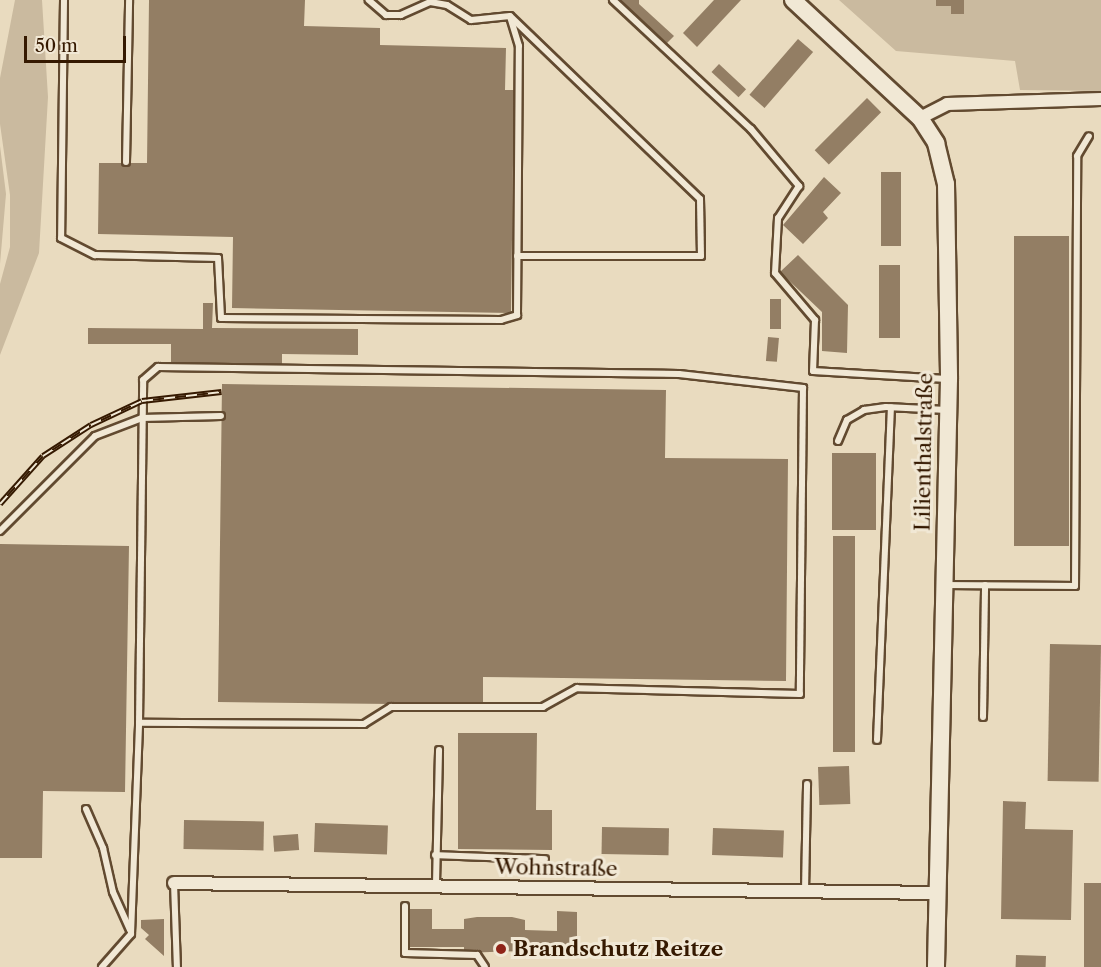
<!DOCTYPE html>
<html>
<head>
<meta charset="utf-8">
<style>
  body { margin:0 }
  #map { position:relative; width:1101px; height:967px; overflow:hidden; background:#e9dbbf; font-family:"Libre Caslon Text",serif }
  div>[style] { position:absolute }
  .green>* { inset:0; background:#caba9f }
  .building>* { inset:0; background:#937e64; transform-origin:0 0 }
  .roads { filter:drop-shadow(2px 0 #624a30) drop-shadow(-2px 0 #624a30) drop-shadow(0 2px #624a30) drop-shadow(0 -2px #624a30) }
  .service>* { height:6px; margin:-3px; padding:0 3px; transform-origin:3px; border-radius:3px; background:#f1e8d5 }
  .minor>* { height:12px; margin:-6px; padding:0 6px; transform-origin:6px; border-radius:6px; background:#f1e8d5 }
  .secondary>* { height:16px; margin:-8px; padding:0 8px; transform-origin:8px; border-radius:8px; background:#f1e8d5 }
  .rail>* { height:6px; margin-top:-3px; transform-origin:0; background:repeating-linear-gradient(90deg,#f1e8d5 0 11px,#351901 0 22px); box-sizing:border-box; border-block:2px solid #351901 }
  .dots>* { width:16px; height:16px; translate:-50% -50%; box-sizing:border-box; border:3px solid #f1e8d5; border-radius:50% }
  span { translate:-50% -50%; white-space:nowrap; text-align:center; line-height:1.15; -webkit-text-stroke:6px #f1e8d5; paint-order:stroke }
  .street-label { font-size:21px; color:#351901 }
  .poi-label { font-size:21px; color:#351901; font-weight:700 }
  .left { translate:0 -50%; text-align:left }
  .scale { position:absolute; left:24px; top:36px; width:102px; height:27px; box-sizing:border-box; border:3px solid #351901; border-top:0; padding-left:8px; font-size:18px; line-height:21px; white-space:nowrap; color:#351901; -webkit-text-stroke:4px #f1e8d5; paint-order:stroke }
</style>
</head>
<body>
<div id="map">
  <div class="green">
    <div style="clip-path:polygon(15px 0,42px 0,48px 97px,39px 253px,0 355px,0 284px,10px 247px,10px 195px,0 124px,0 78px)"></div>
    <div style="clip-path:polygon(839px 0,1101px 0,1101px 91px,1020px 90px,1015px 61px,896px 51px)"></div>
    <div style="clip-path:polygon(0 146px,6px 194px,0 264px)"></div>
  </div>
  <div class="building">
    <div style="clip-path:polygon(149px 0,305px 0,304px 26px,380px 28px,380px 45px,506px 48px,505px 90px,514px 90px,511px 313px,232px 308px,233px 237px,98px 234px,99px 163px,147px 163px)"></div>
    <div style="clip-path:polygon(619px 0,639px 0,639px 4px,674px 36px,667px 43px)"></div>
    <div style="clip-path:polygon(714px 0,741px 0,697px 47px,683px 33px)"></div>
    <div style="clip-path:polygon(936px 0,964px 0,964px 14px,951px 14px,951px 6px,936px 6px)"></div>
    <div style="left:798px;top:39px;width:20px;height:74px;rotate:41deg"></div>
    <div style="left:719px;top:64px;width:37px;height:11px;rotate:43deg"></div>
    <div style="left:867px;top:98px;width:20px;height:74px;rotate:45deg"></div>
    <div style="left:881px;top:172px;width:20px;height:74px"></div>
    <div style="clip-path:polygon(824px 177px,841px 193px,823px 212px,828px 218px,803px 244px,783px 225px)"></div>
    <div style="left:1014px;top:236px;width:55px;height:310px"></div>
    <div style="clip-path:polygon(798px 255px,848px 305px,847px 353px,822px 351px,822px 312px,780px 272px)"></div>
    <div style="left:879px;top:265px;width:21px;height:73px"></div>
    <div style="left:770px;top:299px;width:11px;height:30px"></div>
    <div style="clip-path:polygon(203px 303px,213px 303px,212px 328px,358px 329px,358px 355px,282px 354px,282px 365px,171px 364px,171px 344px,88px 344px,88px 328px,203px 329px)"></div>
    <div style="left:768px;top:337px;width:11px;height:24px;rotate:5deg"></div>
    <div style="clip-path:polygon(222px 384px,666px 390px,665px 458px,788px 459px,786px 681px,483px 677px,483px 705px,218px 702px)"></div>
    <div style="left:832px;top:453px;width:44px;height:77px"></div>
    <div style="left:833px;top:536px;width:22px;height:216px"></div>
    <div style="clip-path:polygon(0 544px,129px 546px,125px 792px,43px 791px,42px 858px,0 858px)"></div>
    <div style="left:1050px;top:644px;width:51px;height:137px;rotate:1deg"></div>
    <div style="clip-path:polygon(458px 733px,537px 733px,536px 810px,552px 810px,552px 850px,458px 849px)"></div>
    <div style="left:849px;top:766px;width:38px;height:31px;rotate:88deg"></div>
    <div style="clip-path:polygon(1003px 801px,1026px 802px,1025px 829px,1073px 830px,1071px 920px,1001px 919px)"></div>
    <div style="left:184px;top:820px;width:80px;height:29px;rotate:1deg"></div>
    <div style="left:315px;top:823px;width:73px;height:29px;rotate:2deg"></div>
    <div style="left:602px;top:827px;width:67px;height:27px;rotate:1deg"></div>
    <div style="left:713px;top:828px;width:71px;height:27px;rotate:2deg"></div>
    <div style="left:298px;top:834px;width:16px;height:25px;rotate:86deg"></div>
    <div style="left:1084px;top:883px;width:17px;height:84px"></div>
    <div style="clip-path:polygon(410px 909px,432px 909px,432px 929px,464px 929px,464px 919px,477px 917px,512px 917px,525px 920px,525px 930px,557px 931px,557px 911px,577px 912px,577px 949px,464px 953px,464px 947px,410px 947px)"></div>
    <div style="clip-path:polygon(164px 919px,164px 956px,145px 939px,149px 935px,141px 928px,141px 920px)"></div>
    <div style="left:1016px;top:955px;width:30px;height:12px;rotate:2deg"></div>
  </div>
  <div class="roads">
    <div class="service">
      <div style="left:64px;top:0;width:238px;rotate:90.7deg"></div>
      <div style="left:61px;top:238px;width:38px;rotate:27deg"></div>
      <div style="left:95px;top:255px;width:123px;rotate:1.4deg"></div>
      <div style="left:218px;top:258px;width:60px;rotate:87.1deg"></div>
      <div style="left:221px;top:318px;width:280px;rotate:0.4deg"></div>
      <div style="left:501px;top:320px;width:17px;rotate:-17deg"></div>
      <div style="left:517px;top:315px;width:269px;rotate:-89.6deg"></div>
      <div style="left:519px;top:46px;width:31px;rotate:-107deg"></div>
      <div style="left:510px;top:16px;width:39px;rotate:174deg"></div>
      <div style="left:471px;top:20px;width:28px;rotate:-148deg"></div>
      <div style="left:447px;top:5px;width:17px;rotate:-170deg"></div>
      <div style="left:430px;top:2px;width:32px;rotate:156deg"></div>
      <div style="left:401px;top:15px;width:15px;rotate:180deg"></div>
      <div style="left:386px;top:15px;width:23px;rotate:-139deg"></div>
      <div style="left:613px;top:0;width:189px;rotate:43.1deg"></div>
      <div style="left:751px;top:129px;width:75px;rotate:49.9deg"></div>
      <div style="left:799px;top:186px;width:38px;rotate:123deg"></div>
      <div style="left:778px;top:218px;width:55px;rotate:93.1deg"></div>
      <div style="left:775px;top:273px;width:62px;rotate:49.6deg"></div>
      <div style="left:815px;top:320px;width:51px;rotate:92.2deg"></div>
      <div style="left:813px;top:371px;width:134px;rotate:3.4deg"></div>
      <div style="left:511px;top:17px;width:262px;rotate:43.9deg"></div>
      <div style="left:700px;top:199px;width:57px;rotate:89deg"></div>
      <div style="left:701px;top:256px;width:184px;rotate:180deg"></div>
      <div style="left:126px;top:162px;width:162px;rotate:-88.9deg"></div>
      <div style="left:838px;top:441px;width:23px;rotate:-67deg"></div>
      <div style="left:847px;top:420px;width:20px;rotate:-30deg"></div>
      <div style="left:864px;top:410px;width:22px;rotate:-8deg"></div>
      <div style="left:886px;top:407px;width:61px;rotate:2.8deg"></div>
      <div style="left:0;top:531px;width:134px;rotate:-45deg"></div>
      <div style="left:95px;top:436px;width:50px;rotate:-21deg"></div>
      <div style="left:142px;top:418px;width:79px;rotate:-1.5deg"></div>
      <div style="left:947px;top:585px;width:128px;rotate:0.4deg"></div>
      <div style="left:1075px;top:586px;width:430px;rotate:-89.7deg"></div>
      <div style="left:1077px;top:156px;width:23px;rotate:-59deg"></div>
      <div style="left:983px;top:717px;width:132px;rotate:-89.1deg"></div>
      <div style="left:877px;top:740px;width:333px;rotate:-87.6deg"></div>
      <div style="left:86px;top:809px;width:43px;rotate:66.4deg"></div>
      <div style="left:103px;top:848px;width:45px;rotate:77.2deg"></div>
      <div style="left:113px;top:892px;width:42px;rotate:65.9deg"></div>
      <div style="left:435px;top:855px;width:110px;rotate:2.1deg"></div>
      <div style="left:174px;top:883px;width:84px;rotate:88deg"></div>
      <div style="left:436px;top:884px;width:134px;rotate:-88.7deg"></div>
      <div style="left:805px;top:891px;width:107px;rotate:-88.9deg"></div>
      <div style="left:405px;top:906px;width:47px;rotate:90deg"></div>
      <div style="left:405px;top:953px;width:72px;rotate:1.6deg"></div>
      <div style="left:477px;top:955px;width:14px;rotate:56deg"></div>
      <div style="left:102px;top:967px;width:44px;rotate:-48.7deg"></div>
      <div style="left:131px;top:934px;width:211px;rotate:-87.8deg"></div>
      <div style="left:139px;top:723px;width:343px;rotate:-89.3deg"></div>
      <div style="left:143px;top:380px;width:20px;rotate:-41deg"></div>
      <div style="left:158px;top:367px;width:521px;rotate:0.77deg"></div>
      <div style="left:679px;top:374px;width:125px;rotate:6.4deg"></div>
      <div style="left:803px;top:388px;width:306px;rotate:90.6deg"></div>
      <div style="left:800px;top:694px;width:223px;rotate:-178.5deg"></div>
      <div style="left:577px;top:688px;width:39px;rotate:151deg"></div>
      <div style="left:543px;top:707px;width:152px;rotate:180deg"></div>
      <div style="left:391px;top:707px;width:32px;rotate:148deg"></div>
      <div style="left:364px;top:724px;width:225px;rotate:-179.7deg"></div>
    </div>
    <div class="minor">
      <div style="left:920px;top:118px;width:30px;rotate:-27deg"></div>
      <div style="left:947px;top:104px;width:154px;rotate:-1.9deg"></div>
      <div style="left:174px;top:883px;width:763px;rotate:0.75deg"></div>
    </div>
    <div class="secondary">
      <div style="left:793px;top:0;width:173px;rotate:42.9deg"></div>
      <div style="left:920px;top:118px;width:30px;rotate:57deg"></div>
      <div style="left:936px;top:143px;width:42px;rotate:76.3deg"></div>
      <div style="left:946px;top:184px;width:195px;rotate:89.1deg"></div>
      <div style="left:949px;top:379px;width:588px;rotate:91.27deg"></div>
    </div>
  </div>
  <div class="rail">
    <div style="left:0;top:504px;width:64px;rotate:-48.1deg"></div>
    <div style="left:43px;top:456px;width:57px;rotate:-32.9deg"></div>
    <div style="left:91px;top:425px;width:56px;rotate:-25.2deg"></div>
    <div style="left:142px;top:401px;width:80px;rotate:-6.5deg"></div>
  </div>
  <div class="dots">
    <div style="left:501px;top:949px;background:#8f2418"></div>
  </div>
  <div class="street-label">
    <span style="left:924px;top:452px;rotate:-89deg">Lilienthalstraße</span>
    <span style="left:556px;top:868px;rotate:1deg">Wohnstraße</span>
  </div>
  <div class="poi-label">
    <span class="left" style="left:513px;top:949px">Brandschutz Reitze</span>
  </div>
  <div class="scale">50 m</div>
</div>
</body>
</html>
